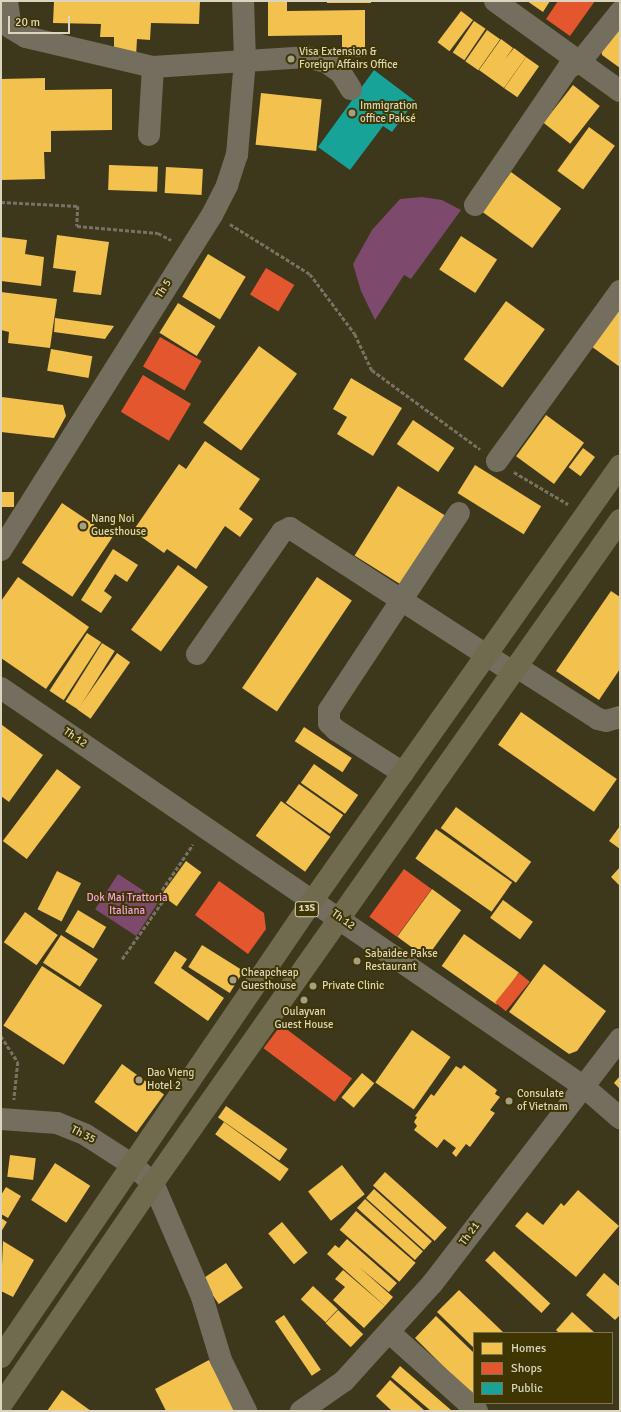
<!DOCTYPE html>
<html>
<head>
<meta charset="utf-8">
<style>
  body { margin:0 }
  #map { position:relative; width:621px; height:1412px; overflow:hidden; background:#3d371c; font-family:Signika,sans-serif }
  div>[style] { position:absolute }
  .green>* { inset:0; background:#7d496c; transform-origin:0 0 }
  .homes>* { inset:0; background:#f2c14e; transform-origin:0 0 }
  .shops>* { inset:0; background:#e4572e; transform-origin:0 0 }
  .public>* { inset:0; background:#17a398 }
  .path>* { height:2.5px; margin-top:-1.25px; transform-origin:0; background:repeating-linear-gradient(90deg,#777363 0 4px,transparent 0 6px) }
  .minor>* { height:22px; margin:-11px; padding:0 11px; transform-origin:11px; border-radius:11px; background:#736e5d }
  .highway>* { height:22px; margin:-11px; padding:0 11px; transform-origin:11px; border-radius:11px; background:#706a4e }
  .dots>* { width:11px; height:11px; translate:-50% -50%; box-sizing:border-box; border:2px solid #3f3502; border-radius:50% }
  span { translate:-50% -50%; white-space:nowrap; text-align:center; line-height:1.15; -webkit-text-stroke:4px #3f3502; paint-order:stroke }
  .shield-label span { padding:1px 3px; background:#3f3502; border:1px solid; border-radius:3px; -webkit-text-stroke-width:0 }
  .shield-label { font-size:10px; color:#dbd5bd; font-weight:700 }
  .poi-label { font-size:11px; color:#dbd5bd }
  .left { translate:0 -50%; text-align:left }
  .street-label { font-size:11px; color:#dbd5bd }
  .park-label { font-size:11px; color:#f5a3e0 }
  .frame { position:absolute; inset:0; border:2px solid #dbd5bd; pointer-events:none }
  .legend { position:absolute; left:473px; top:1332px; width:140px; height:72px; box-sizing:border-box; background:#3f3502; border:1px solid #7d754d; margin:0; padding:5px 7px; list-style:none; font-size:12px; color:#dbd5bd }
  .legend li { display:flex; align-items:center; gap:8px; height:20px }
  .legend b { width:20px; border:1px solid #7d754d }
  .scale { position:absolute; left:8px; top:16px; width:62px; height:18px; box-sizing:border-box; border:2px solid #dbd5bd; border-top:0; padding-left:5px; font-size:12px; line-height:14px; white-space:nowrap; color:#dbd5bd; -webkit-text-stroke:3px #3f3502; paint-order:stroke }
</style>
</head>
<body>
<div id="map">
  <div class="green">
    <div style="clip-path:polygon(422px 197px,442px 200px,461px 210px,411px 279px,404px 275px,375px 320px,361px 291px,353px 264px,372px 230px,400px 199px)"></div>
    <div style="left:118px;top:874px;width:49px;height:42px;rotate:33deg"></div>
  </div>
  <div class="homes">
    <div style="clip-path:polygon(54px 1px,200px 1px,199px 24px,151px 23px,150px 40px,137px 39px,136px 56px,114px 55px,114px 37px,100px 37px,101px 24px,53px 23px)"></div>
    <div style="clip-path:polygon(268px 1px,287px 1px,287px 11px,365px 10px,365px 57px,342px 57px,342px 35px,268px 36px)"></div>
    <div style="left:327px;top:1px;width:44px;height:2px"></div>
    <div style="clip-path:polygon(527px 1px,550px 1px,543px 12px)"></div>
    <div style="left:461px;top:11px;width:15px;height:39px;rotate:37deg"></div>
    <div style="left:474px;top:21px;width:14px;height:38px;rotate:34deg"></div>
    <div style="clip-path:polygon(620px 21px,620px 68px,602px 55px,601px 48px)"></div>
    <div style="left:487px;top:30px;width:16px;height:38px;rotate:35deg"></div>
    <div style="clip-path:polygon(501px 39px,513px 48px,505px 59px,514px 48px,526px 57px,504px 88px,479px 70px)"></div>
    <div style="left:526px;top:57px;width:16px;height:38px;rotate:35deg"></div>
    <div style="clip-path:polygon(45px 78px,45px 90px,112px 89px,112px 130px,51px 131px,51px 152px,44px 152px,45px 179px,1px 180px,1px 79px)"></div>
    <div style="left:573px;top:85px;width:34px;height:48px;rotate:38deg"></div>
    <div style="left:261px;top:93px;width:61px;height:52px;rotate:6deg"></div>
    <div style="left:589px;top:127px;width:32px;height:54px;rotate:36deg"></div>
    <div style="left:109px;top:165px;width:49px;height:25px;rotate:2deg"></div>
    <div style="left:166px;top:167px;width:37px;height:26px;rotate:3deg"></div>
    <div style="left:511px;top:172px;width:62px;height:49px;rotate:36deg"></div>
    <div style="clip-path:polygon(57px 235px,109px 242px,101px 295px,73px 292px,76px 271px,53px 268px)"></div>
    <div style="left:461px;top:236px;width:43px;height:40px;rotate:33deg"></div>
    <div style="clip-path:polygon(1px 237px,27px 240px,25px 254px,44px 257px,41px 286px,1px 281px)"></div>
    <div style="left:208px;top:254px;width:44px;height:50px;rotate:31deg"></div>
    <div style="clip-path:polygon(1px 292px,57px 299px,50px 348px,8px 343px,9px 332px,1px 330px)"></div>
    <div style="clip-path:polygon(620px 299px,620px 367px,588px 344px)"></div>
    <div style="left:506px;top:301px;width:48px;height:72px;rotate:36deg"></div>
    <div style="left:178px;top:303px;width:44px;height:35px;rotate:32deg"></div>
    <div style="clip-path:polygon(55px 318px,114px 326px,105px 339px,54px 332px)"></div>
    <div style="left:259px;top:346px;width:47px;height:95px;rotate:36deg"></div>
    <div style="left:51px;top:349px;width:42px;height:22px;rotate:10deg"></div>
    <div style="clip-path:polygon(351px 378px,402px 408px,373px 456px,337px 434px,347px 417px,333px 409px)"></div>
    <div style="clip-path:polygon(2px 397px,63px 405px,66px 416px,54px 438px,1px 432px)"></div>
    <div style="left:546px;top:415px;width:47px;height:51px;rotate:36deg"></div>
    <div style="left:413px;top:420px;width:50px;height:29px;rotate:34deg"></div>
    <div style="clip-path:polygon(205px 441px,260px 479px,239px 509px,253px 519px,240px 537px,225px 526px,196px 569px,167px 549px,164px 553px,133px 531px,179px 464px,186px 469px)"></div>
    <div style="left:583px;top:448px;width:15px;height:24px;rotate:37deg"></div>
    <div style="left:475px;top:465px;width:78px;height:33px;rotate:32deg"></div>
    <div style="left:398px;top:486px;width:55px;height:82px;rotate:32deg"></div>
    <div style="left:1px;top:492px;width:13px;height:15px"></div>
    <div style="left:62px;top:503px;width:61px;height:72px;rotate:34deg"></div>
    <div style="clip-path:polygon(113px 549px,138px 565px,127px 582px,115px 574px,104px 591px,112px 597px,101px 613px,81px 600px)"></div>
    <div style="left:178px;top:565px;width:37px;height:80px;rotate:36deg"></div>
    <div style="clip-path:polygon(18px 577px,89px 627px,46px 689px,1px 658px,1px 601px)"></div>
    <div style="left:317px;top:577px;width:42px;height:134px;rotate:34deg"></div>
    <div style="clip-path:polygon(611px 591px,620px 597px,620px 669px,599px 700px,556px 671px)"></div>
    <div style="left:87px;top:633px;width:17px;height:69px;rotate:33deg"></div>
    <div style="left:102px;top:643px;width:15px;height:69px;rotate:32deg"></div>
    <div style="left:117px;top:653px;width:16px;height:69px;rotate:35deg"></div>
    <div style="left:521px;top:712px;width:117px;height:40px;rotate:35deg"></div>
    <div style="clip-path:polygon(2px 725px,43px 755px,9px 802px,1px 796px)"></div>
    <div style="left:304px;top:727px;width:57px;height:17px;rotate:33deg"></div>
    <div style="left:314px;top:764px;width:54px;height:23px;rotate:35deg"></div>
    <div style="left:57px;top:769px;width:30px;height:90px;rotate:37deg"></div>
    <div style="left:299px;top:784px;width:54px;height:23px;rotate:35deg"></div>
    <div style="left:281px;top:801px;width:61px;height:43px;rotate:36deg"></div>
    <div style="left:456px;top:807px;width:93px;height:26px;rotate:36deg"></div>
    <div style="clip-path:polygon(620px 826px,620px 849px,609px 841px)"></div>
    <div style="left:436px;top:829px;width:93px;height:36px;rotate:35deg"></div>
    <div style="left:186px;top:861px;width:19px;height:42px;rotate:36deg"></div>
    <div style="clip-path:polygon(620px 867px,620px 886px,611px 877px)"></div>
    <div style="left:57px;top:871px;width:27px;height:43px;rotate:27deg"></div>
    <div style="left:432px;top:889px;width:36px;height:59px;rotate:36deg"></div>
    <div style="left:503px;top:900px;width:37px;height:22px;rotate:36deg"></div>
    <div style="left:78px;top:910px;width:33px;height:25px;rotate:31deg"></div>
    <div style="left:25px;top:912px;width:40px;height:37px;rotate:35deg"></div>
    <div style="left:464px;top:934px;width:67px;height:39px;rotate:35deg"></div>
    <div style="left:61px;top:935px;width:44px;height:33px;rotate:33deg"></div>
    <div style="left:202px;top:945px;width:49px;height:26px;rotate:32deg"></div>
    <div style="clip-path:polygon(175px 951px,187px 959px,181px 968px,224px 998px,208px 1021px,154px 983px)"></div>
    <div style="clip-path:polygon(544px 964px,606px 1011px,577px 1051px,569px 1054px,509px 1012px)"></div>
    <div style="left:42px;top:966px;width:72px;height:71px;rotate:33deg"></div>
    <div style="left:412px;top:1030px;width:47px;height:64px;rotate:35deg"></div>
    <div style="left:122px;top:1064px;width:52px;height:47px;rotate:36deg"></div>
    <div style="clip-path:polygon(464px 1065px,497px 1090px,495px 1094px,500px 1097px,490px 1110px,495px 1113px,470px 1147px,466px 1144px,456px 1157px,452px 1153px,456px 1148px,444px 1139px,437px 1148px,414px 1130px,417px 1126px,414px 1122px,417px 1117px,415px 1116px,431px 1094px,434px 1096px,456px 1066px,461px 1069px)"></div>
    <div style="left:362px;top:1073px;width:16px;height:32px;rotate:40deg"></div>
    <div style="clip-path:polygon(620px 1076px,620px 1089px,614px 1083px)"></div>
    <div style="left:226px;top:1106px;width:75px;height:14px;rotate:35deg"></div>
    <div style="left:224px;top:1122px;width:80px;height:15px;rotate:36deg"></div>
    <div style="left:10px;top:1155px;width:26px;height:22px;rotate:7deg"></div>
    <div style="left:55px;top:1163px;width:42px;height:44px;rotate:33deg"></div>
    <div style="left:342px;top:1165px;width:37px;height:43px;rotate:52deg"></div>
    <div style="left:385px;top:1172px;width:83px;height:18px;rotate:42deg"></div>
    <div style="clip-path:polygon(6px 1187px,21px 1196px,8px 1218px,1px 1214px,1px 1195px)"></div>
    <div style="left:374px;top:1189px;width:78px;height:12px;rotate:42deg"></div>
    <div style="clip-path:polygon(578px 1190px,619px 1226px,576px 1277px,515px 1226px,527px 1212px,543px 1225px,561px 1203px,564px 1206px)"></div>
    <div style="left:365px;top:1199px;width:78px;height:12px;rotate:42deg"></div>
    <div style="left:356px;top:1211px;width:79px;height:25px;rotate:41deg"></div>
    <div style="clip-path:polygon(1px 1218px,7px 1222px,1px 1232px)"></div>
    <div style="left:282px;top:1222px;width:40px;height:18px;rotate:50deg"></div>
    <div style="clip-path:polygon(347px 1239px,397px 1283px,389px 1292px,359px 1267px,393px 1297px,385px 1306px,327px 1254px,335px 1245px,339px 1248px)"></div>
    <div style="clip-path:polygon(3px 1241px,34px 1260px,13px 1297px,1px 1291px)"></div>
    <div style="left:494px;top:1251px;width:77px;height:13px;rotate:43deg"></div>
    <div style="left:226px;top:1263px;width:30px;height:29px;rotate:56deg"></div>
    <div style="clip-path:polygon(343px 1270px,385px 1306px,364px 1328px,333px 1300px,345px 1287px,335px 1279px)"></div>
    <div style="clip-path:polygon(604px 1273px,620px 1287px,620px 1315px,615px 1320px,586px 1295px)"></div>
    <div style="left:313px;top:1286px;width:34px;height:18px;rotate:43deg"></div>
    <div style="clip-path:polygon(459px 1290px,504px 1333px,474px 1333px,474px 1348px,437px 1312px)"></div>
    <div style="left:338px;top:1310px;width:35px;height:18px;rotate:44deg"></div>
    <div style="clip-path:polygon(572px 1312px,595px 1333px,559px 1333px,556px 1330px)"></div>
    <div style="left:284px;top:1315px;width:66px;height:11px;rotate:56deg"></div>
    <div style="clip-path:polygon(436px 1316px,474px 1353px,474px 1397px,415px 1338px)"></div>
    <div style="clip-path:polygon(209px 1360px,236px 1411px,166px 1411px,155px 1389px)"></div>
    <div style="clip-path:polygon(400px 1366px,451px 1410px,450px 1411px,431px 1411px,391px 1377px)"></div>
    <div style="clip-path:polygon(390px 1380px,425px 1411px,392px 1411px,376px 1396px)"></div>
    <div style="clip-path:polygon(62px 1390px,91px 1411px,47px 1411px)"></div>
  </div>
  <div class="shops">
    <div style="clip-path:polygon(558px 1px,595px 1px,570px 36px,546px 19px)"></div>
    <div style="left:266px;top:268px;width:33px;height:31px;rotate:31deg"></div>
    <div style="left:160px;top:337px;width:48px;height:34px;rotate:30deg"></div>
    <div style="left:143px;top:375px;width:56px;height:43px;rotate:31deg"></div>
    <div style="left:404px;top:869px;width:34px;height:59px;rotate:36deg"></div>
    <div style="clip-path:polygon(219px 881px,264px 913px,266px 929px,248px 954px,195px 915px)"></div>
    <div style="left:519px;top:973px;width:14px;height:38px;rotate:39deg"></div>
    <div style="left:281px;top:1025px;width:89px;height:29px;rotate:37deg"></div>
  </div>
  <div class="public">
    <div style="clip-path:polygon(374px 70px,415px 101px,392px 132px,383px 126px,350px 170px,318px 147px)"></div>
  </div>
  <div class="path">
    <div style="left:1px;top:202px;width:77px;rotate:3deg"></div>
    <div style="left:78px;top:206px;width:20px;rotate:93deg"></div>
    <div style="left:77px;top:226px;width:81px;rotate:4.9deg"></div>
    <div style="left:158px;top:233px;width:15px;rotate:28deg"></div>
    <div style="left:230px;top:224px;width:94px;rotate:32deg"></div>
    <div style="left:310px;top:274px;width:75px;rotate:53.1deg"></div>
    <div style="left:355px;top:334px;width:40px;rotate:65deg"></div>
    <div style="left:372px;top:370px;width:134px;rotate:36.2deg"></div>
    <div style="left:514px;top:472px;width:63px;rotate:30.7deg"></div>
    <div style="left:122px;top:959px;width:70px;rotate:-54.9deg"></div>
    <div style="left:162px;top:902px;width:12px;rotate:-90deg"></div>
    <div style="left:162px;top:890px;width:55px;rotate:-56deg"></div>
    <div style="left:1px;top:1036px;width:31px;rotate:57deg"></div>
    <div style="left:18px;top:1062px;width:38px;rotate:96deg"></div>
  </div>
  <div class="minor">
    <div style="left:7px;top:1px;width:27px;rotate:82deg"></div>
    <div style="left:11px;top:28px;width:17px;rotate:31deg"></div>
    <div style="left:26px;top:37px;width:130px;rotate:13.3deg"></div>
    <div style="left:153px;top:67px;width:68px;rotate:93.4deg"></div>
    <div style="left:495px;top:1px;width:154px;rotate:35.8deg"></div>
    <div style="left:153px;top:67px;width:153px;rotate:-3.7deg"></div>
    <div style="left:306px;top:57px;width:21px;rotate:14deg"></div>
    <div style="left:326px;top:62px;width:19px;rotate:36deg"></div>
    <div style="left:341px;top:73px;width:19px;rotate:58deg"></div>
    <div style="left:475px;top:205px;width:166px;rotate:-55.8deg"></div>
    <div style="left:568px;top:68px;width:13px;rotate:-27deg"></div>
    <div style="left:580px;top:62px;width:64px;rotate:-51.3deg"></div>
    <div style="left:497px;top:461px;width:210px;rotate:-54.1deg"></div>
    <div style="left:1px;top:550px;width:396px;rotate:-57.8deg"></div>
    <div style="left:212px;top:215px;width:34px;rotate:-63deg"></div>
    <div style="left:227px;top:185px;width:32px;rotate:-72deg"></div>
    <div style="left:237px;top:155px;width:95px;rotate:-85.2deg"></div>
    <div style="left:245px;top:60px;width:59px;rotate:-91.9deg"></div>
    <div style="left:197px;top:654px;width:149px;rotate:-55.1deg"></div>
    <div style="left:282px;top:532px;width:9px;rotate:-27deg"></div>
    <div style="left:290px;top:528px;width:265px;rotate:32.9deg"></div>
    <div style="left:517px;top:667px;width:96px;rotate:32.7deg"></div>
    <div style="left:598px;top:719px;width:8px;rotate:14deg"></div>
    <div style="left:606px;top:721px;width:15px;rotate:-16deg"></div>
    <div style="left:1px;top:688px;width:705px;rotate:34.37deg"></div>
    <div style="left:583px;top:1086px;width:49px;rotate:40.9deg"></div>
    <div style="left:403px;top:773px;width:80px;rotate:-147.3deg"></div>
    <div style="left:336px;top:730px;width:10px;rotate:-135deg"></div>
    <div style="left:329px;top:723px;width:13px;rotate:-90deg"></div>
    <div style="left:329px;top:710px;width:236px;rotate:-56.6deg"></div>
    <div style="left:1px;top:1119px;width:56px;rotate:4.1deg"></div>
    <div style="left:57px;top:1123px;width:31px;rotate:22deg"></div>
    <div style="left:86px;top:1135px;width:54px;rotate:32.8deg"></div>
    <div style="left:131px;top:1164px;width:29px;rotate:41deg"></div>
    <div style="left:153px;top:1183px;width:124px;rotate:66.7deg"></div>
    <div style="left:202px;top:1297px;width:66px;rotate:73.2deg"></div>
    <div style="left:221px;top:1360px;width:57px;rotate:63.9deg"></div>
    <div style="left:390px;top:1333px;width:117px;rotate:41.9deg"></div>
    <div style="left:301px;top:1411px;width:52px;rotate:-34.9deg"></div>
    <div style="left:344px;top:1381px;width:131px;rotate:-47.8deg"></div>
    <div style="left:432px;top:1284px;width:309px;rotate:-52.5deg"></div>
  </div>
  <div class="highway">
    <div style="left:1px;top:1357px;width:553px;rotate:-55.68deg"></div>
    <div style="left:313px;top:900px;width:532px;rotate:-54.73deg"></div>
    <div style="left:1px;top:1405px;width:269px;rotate:-55.6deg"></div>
    <div style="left:153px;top:1183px;width:811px;rotate:-54.84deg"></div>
  </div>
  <div class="dots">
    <div style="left:291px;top:59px;background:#a49e85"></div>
    <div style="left:352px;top:113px;background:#a49e85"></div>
    <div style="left:83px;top:526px;background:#a49e85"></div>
    <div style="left:357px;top:961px;background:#a49e85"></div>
    <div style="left:233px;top:980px;background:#a49e85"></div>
    <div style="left:313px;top:986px;background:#a49e85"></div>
    <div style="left:304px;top:1000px;background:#a49e85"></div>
    <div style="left:139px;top:1080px;background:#a49e85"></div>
    <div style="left:509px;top:1101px;background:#a49e85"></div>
  </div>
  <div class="shield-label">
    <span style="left:307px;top:909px">13S</span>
  </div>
  <div class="poi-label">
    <span class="left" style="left:299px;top:59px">Visa Extension &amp;<br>Foreign Affairs Office</span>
    <span class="left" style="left:360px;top:113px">Immigration<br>office Paksé</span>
    <span class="left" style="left:91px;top:526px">Nang Noi<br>Guesthouse</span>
    <span class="left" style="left:365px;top:961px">Sabaidee Pakse<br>Restaurant</span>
    <span class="left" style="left:241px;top:980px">Cheapcheap<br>Guesthouse</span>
    <span class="left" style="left:322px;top:986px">Private Clinic</span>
    <span style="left:304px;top:1019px">Oulayvan<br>Guest House</span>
    <span class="left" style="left:147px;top:1080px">Dao Vieng<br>Hotel 2</span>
    <span class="left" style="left:517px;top:1101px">Consulate<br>of Vietnam</span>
  </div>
  <div class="street-label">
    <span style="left:164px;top:289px;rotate:-58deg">Th 5</span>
    <span style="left:75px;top:738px;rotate:34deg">Th 12</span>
    <span style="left:343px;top:920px;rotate:35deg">Th 12</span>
    <span style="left:83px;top:1135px;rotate:27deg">Th 35</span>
    <span style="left:470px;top:1234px;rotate:-53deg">Th 21</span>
  </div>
  <div class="park-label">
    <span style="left:127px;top:905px">Dok Mai Trattoria<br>Italiana</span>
  </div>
  <div class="frame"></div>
  <ul class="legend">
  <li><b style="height:11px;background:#f2c14e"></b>Homes</li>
  <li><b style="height:11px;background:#e4572e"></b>Shops</li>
  <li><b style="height:11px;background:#17a398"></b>Public</li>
  </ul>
  <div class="scale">20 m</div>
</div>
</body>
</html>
